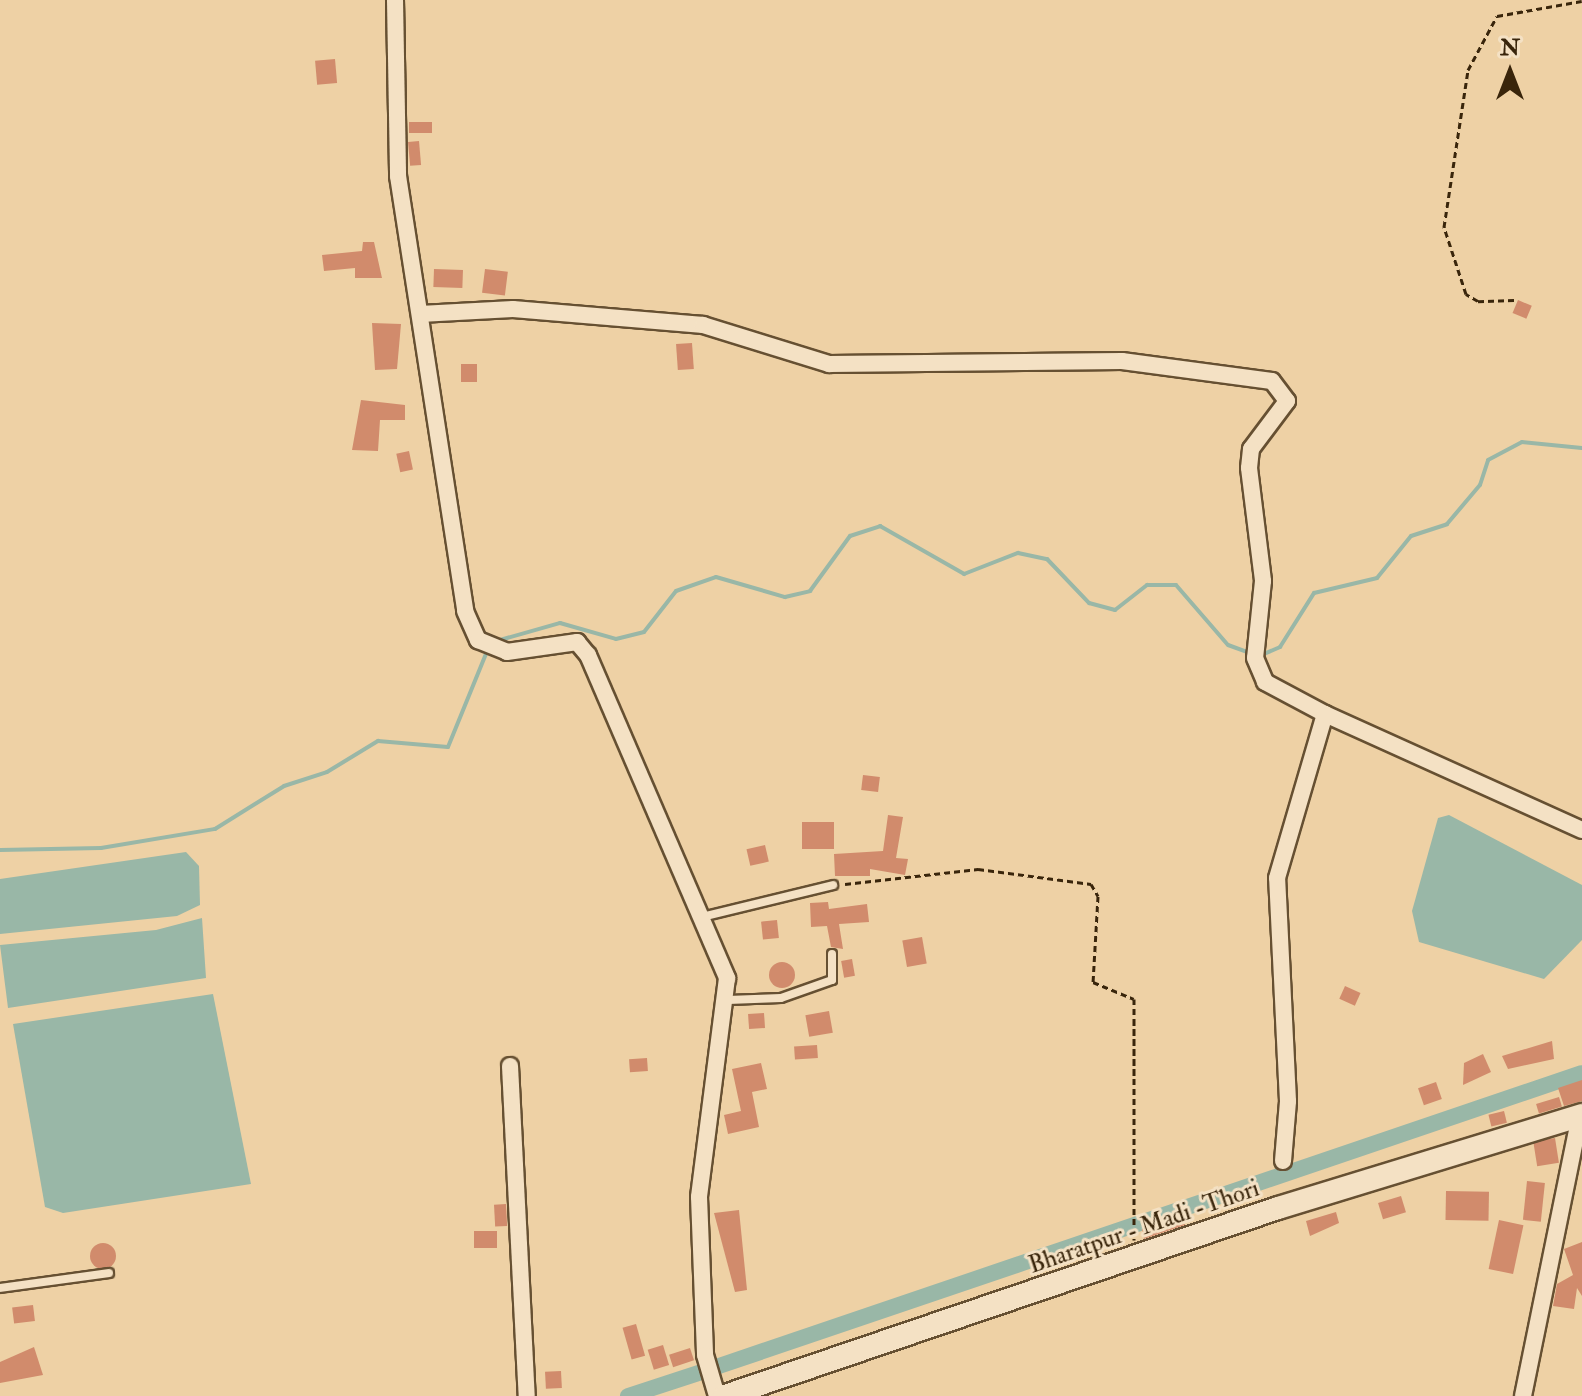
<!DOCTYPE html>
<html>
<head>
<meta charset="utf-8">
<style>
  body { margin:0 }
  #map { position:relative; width:1582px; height:1396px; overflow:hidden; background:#eed1a5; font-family:"IM FELL Double Pica",serif }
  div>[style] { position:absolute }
  .water>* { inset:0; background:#99b7a7 }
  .stream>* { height:4px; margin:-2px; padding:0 2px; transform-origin:2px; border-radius:2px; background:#99b7a7 }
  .canal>* { height:16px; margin:-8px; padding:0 8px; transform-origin:8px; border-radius:8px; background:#99b7a7 }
  .building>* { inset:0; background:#d18b6c; transform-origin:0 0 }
  .round { border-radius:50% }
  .path>* { height:3px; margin-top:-1.5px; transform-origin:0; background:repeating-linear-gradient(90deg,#39250b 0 6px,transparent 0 10px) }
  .roads { filter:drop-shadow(2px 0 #665032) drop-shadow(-2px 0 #665032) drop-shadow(0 2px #665032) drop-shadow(0 -2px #665032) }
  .service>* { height:8px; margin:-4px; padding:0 4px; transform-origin:4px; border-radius:4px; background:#f4e1c4 }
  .minor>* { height:16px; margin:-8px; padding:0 8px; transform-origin:8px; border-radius:8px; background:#f4e1c4 }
  .secondary>* { height:22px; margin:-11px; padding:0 11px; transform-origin:11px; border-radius:11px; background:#f4e1c4 }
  span { translate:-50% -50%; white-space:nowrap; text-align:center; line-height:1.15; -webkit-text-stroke:6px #f4e1c4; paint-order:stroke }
  .street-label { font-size:24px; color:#39250b }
  .north { position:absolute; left:1470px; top:32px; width:80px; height:80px; -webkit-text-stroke:6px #f4e1c4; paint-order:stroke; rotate:0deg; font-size:22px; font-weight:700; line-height:32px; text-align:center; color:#39250b }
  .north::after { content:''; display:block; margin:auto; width:28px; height:36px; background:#39250b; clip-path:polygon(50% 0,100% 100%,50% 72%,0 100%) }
</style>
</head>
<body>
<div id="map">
  <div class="water">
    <div style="clip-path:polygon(1449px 815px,1582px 885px,1582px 940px,1544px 979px,1419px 942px,1412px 911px,1438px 818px)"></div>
    <div style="clip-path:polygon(186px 852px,199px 866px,200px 905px,177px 916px,0 934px,0 879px)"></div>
    <div style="clip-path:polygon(202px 918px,206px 978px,8px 1008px,0 945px,156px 930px)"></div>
    <div style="clip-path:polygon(213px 994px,251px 1184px,63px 1213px,45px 1207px,13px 1024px)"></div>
  </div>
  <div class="stream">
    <div style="left:493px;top:642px;width:70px;rotate:-15.8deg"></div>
    <div style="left:560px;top:623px;width:58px;rotate:15.9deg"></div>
    <div style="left:616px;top:639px;width:29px;rotate:-14deg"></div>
    <div style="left:644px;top:632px;width:52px;rotate:-52deg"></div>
    <div style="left:676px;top:591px;width:42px;rotate:-19.3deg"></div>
    <div style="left:716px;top:577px;width:72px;rotate:16.2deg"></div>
    <div style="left:785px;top:597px;width:26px;rotate:-13deg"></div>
    <div style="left:810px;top:591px;width:68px;rotate:-54deg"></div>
    <div style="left:850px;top:536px;width:32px;rotate:-18deg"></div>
    <div style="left:880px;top:526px;width:97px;rotate:29.7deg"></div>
    <div style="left:964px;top:574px;width:58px;rotate:-21.3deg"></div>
    <div style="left:1018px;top:553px;width:30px;rotate:12deg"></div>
    <div style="left:1047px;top:559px;width:61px;rotate:46.3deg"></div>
    <div style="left:1089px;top:603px;width:27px;rotate:15deg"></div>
    <div style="left:1115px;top:610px;width:41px;rotate:-38deg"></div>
    <div style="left:1147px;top:585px;width:29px"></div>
    <div style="left:1176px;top:585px;width:79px;rotate:49.1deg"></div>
    <div style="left:1228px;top:645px;width:23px;rotate:20deg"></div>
    <div style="left:1259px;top:656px;width:23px;rotate:-23deg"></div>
    <div style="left:1280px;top:647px;width:64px;rotate:-57.8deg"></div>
    <div style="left:1314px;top:593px;width:65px;rotate:-13.4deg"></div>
    <div style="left:1377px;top:578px;width:54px;rotate:-51deg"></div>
    <div style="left:1411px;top:536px;width:38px;rotate:-18deg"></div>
    <div style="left:1447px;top:524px;width:51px;rotate:-49.8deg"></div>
    <div style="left:1480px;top:485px;width:26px;rotate:-72deg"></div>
    <div style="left:1488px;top:460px;width:38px;rotate:-28deg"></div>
    <div style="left:1522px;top:442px;width:60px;rotate:5.7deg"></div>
    <div style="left:0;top:850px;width:101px;rotate:-1.1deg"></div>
    <div style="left:101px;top:848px;width:116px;rotate:-9.5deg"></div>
    <div style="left:215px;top:829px;width:81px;rotate:-31.9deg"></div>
    <div style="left:284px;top:786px;width:45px;rotate:-18deg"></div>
    <div style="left:327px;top:772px;width:60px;rotate:-31.3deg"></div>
    <div style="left:378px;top:741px;width:70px;rotate:4.9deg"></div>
    <div style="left:448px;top:747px;width:106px;rotate:-67.8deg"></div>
  </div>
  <div class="canal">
    <div style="left:719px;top:1366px;width:911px;rotate:-18.75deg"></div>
    <div style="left:628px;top:1396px;width:81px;rotate:-18deg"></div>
  </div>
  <div class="building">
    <div style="left:335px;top:59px;width:24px;height:20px;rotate:85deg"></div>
    <div style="left:432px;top:122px;width:11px;height:23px;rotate:90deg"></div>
    <div style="left:419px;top:141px;width:24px;height:11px;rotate:85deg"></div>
    <div style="clip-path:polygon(363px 242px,374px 242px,382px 278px,355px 278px,355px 268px,324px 271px,322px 255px,362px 251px)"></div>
    <div style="left:434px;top:269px;width:29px;height:18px;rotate:2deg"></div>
    <div style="left:485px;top:269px;width:23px;height:24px;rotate:7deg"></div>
    <div style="left:1518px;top:300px;width:15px;height:14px;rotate:23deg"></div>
    <div style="clip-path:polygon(372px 323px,401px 324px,397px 369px,375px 370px)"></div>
    <div style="left:692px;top:343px;width:26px;height:16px;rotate:86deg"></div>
    <div style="left:461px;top:364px;width:16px;height:18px"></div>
    <div style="clip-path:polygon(361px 400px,405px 405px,405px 420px,380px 420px,378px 451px,352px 450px)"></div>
    <div style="left:409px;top:451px;width:19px;height:13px;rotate:78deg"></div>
    <div style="left:863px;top:775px;width:17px;height:15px;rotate:7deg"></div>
    <div style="clip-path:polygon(888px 815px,903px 817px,896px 858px,908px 859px,905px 875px,870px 869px,870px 876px,835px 876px,834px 854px,883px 851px)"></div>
    <div style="left:802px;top:822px;width:32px;height:27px"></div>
    <div style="left:765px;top:845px;width:17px;height:19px;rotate:77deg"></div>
    <div style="clip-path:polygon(828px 902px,829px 909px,867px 904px,869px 922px,839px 924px,843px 949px,831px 947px,827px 926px,811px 927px,810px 903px)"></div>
    <div style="left:777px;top:920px;width:18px;height:16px;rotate:84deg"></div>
    <div style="left:922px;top:937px;width:27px;height:20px;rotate:80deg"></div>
    <div style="left:852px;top:959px;width:17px;height:11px;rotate:80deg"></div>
    <div class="round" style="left:769px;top:962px;width:26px;height:26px"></div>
    <div style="left:1345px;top:986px;width:17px;height:14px;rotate:24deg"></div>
    <div style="left:829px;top:1011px;width:22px;height:24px;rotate:80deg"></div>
    <div style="left:764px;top:1013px;width:15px;height:16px;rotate:86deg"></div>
    <div style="clip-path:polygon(1552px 1041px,1554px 1059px,1508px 1069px,1502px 1056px)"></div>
    <div style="left:817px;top:1045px;width:13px;height:23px;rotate:86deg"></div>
    <div style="clip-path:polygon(1483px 1054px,1491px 1072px,1463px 1085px,1464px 1063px)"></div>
    <div style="left:647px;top:1058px;width:13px;height:18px;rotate:86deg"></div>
    <div style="clip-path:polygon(761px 1063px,767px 1089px,752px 1092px,759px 1127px,728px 1134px,724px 1115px,741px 1111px,732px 1069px)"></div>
    <div style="clip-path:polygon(1582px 1080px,1582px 1101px,1564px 1106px,1558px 1088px)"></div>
    <div style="left:1436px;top:1082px;width:18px;height:19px;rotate:71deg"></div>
    <div style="left:1559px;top:1097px;width:10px;height:24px;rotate:73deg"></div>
    <div style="left:1504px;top:1111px;width:12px;height:16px;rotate:76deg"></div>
    <div style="left:1555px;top:1138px;width:25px;height:22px;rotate:81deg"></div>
    <div style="left:1527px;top:1181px;width:18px;height:39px;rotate:6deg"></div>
    <div style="left:1446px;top:1191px;width:43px;height:29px;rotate:1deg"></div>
    <div style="left:1401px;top:1196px;width:17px;height:24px;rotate:73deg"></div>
    <div style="left:506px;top:1204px;width:22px;height:12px;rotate:87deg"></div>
    <div style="clip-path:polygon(739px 1210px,747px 1290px,735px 1292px,714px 1213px)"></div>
    <div style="clip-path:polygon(1336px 1212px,1339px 1223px,1310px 1236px,1306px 1221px)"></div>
    <div style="left:1499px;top:1220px;width:25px;height:50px;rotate:12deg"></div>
    <div style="clip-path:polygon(1185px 1224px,1185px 1225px,1144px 1239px,1142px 1229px)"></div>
    <div style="left:497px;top:1231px;width:17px;height:23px;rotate:90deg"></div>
    <div style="clip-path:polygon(1582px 1242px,1582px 1296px,1577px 1288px,1574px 1309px,1553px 1306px,1557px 1284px,1573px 1275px,1564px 1249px)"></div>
    <div class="round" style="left:90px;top:1243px;width:26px;height:26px"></div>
    <div style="left:33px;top:1305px;width:16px;height:21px;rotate:83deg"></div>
    <div style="left:636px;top:1324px;width:33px;height:14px;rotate:74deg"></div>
    <div style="left:663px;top:1345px;width:21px;height:16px;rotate:73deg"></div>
    <div style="clip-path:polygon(34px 1347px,43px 1375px,0 1383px,0 1362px)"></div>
    <div style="left:690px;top:1348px;width:13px;height:22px;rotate:72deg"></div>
    <div style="left:561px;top:1371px;width:17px;height:16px;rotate:87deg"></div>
  </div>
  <div class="path">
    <div style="left:1514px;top:300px;width:36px;rotate:178deg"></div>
    <div style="left:1478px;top:301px;width:14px;rotate:-150deg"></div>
    <div style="left:1466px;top:294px;width:71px;rotate:-108.2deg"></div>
    <div style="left:1444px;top:227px;width:159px;rotate:-81.3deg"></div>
    <div style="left:1468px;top:70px;width:61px;rotate:-61.8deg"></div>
    <div style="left:1497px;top:16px;width:86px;rotate:-10deg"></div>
    <div style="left:845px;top:884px;width:134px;rotate:-6.4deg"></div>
    <div style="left:978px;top:869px;width:114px;rotate:7.6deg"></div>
    <div style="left:1091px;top:884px;width:14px;rotate:60deg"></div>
    <div style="left:1098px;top:896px;width:86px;rotate:93.3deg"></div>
    <div style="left:1093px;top:982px;width:44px;rotate:22.5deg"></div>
    <div style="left:1134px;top:999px;width:241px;rotate:90deg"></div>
  </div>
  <div class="roads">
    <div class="service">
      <div style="left:702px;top:917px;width:135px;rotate:-13.7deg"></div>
      <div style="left:728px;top:1000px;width:53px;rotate:-2.2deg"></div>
      <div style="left:781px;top:998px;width:54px;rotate:-19.4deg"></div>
      <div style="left:832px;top:980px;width:26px;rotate:-90deg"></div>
      <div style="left:0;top:1288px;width:110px;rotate:-7.8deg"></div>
    </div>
    <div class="minor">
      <div style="left:395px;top:0;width:176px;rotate:89deg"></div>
      <div style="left:398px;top:176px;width:440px;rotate:81.2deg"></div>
      <div style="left:465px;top:611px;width:32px;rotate:66deg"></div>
      <div style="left:478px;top:640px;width:31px;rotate:22deg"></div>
      <div style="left:507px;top:652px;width:71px;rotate:-8.1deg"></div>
      <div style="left:577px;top:642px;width:17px;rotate:50deg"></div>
      <div style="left:588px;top:655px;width:352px;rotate:66.7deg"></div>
      <div style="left:727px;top:978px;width:221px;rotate:97.3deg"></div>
      <div style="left:699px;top:1197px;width:158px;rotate:87.8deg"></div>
      <div style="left:705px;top:1355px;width:43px;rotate:73.7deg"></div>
      <div style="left:420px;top:314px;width:93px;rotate:-3.1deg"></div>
      <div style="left:513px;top:309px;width:191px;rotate:4.8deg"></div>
      <div style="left:703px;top:325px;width:132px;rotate:17.2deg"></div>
      <div style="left:829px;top:364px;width:293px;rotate:-0.6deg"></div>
      <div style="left:1122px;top:361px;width:151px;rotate:7.6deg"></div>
      <div style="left:1272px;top:381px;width:25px;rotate:53deg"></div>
      <div style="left:1287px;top:401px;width:60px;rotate:126.9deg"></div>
      <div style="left:1251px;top:449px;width:19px;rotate:96deg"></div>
      <div style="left:1249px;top:468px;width:114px;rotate:82.9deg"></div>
      <div style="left:1263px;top:581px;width:77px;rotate:95.9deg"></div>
      <div style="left:1255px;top:658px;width:26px;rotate:67deg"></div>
      <div style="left:1265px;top:682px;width:68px;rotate:28.1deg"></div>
      <div style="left:510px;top:1066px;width:330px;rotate:87.1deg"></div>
      <div style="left:1283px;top:1161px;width:60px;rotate:-85.2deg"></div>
      <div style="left:1288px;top:1101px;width:223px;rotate:-92.8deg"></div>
      <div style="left:1277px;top:878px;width:171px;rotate:-73.7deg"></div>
      <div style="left:1325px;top:714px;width:282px;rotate:24.3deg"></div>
      <div style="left:1523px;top:1396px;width:286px;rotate:-78.5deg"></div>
    </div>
    <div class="secondary">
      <div style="left:725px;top:1396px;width:584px;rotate:-18.78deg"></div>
      <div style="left:1278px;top:1208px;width:318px;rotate:-17deg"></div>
    </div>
  </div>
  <div class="street-label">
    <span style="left:1144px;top:1227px;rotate:-19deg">Bharatpur - Madi -Thori</span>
  </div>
  <div class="north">N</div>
</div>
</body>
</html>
